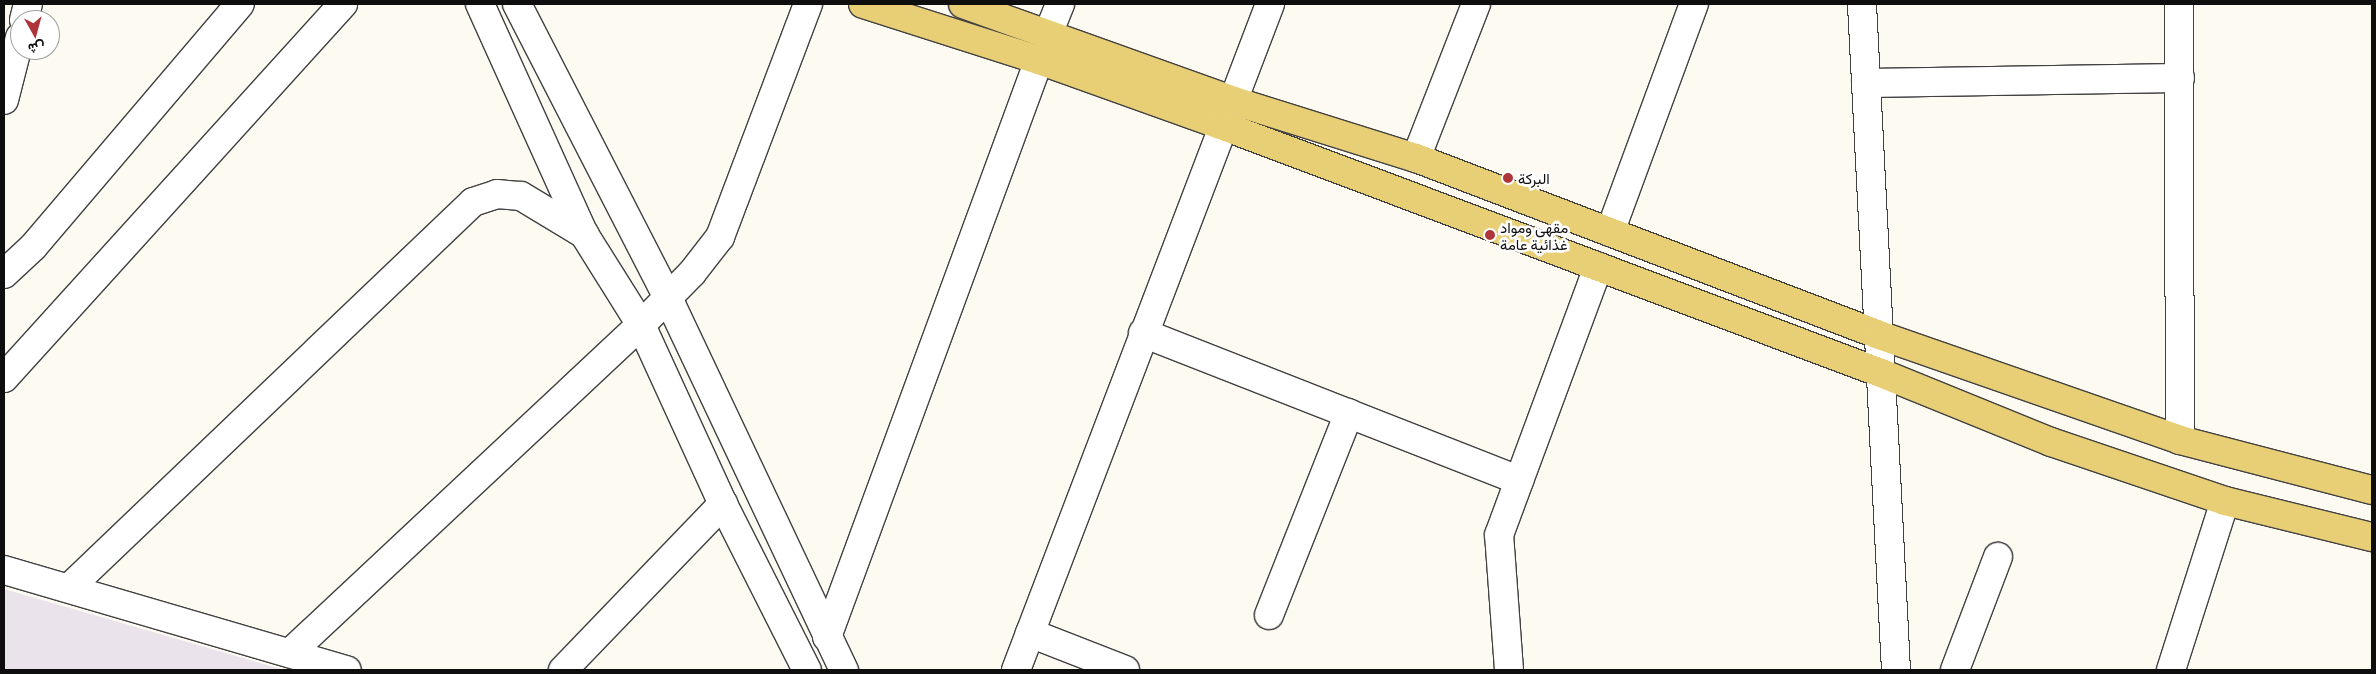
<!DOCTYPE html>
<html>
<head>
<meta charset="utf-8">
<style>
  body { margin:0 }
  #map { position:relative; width:2376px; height:674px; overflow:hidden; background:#fdfbf1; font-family:Literata,Vazirmatn,serif }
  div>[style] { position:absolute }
  .industrial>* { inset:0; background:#ebe3ec }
  .roads { filter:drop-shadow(1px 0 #414141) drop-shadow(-1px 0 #414141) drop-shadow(0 1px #414141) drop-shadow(0 -1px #414141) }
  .minor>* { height:28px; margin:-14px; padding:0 14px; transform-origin:14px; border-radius:14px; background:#fff }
  .major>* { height:28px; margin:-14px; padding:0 14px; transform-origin:14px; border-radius:14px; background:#e8cf76 }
  .dots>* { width:14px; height:14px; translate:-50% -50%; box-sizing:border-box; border:2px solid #fff; border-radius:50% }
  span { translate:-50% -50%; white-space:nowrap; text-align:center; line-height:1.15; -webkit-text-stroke:5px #fff; paint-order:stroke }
  .poi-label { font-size:15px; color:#0e0e0e }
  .left { translate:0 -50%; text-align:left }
  .frame { position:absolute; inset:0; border:5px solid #0e0e0e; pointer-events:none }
  .north { position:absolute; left:10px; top:10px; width:50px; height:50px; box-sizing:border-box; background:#fff; border:1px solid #9f9f9f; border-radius:50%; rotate:173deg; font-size:14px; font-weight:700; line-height:20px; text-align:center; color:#0e0e0e }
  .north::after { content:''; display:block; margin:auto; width:18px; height:22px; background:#ae363a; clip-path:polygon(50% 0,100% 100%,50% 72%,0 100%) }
</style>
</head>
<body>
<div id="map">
  <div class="industrial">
    <div style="clip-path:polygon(4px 589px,281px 669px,281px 670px,4px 670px)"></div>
  </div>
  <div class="roads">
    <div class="minor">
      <div style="left:480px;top:4px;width:252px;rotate:65.7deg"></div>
      <div style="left:584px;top:234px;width:107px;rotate:57.9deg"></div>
      <div style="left:641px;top:325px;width:197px;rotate:65.4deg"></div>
      <div style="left:723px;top:504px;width:186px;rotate:63.2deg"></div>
      <div style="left:517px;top:4px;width:331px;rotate:62.8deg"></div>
      <div style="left:668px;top:298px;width:412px;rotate:64.7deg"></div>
      <div style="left:1862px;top:4px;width:667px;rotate:87.08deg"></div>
      <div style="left:2179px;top:4px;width:436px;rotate:89.9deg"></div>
      <div style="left:24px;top:20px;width:16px;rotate:-76deg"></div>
      <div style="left:1048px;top:34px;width:32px;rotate:-68deg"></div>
      <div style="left:1866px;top:83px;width:314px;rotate:-0.9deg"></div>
      <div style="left:4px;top:100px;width:65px;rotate:-75.7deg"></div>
      <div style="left:1416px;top:158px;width:165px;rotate:-68.7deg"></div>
      <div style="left:1610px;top:232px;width:243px;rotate:-69.8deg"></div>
      <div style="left:4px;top:274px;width:40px;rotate:-43deg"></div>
      <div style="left:33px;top:247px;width:319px;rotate:-49.6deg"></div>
      <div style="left:1143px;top:333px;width:404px;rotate:21.4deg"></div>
      <div style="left:4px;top:378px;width:505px;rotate:-47.81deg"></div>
      <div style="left:4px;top:570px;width:357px;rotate:16.3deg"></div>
      <div style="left:70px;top:587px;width:557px;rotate:-43.69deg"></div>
      <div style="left:473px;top:202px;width:25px;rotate:-18deg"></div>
      <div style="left:497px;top:194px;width:24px;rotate:5deg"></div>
      <div style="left:521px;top:196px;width:74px;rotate:31.1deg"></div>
      <div style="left:1269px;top:615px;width:217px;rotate:-68.4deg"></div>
      <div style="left:1030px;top:633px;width:102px;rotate:21.3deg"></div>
      <div style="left:827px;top:637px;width:615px;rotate:-69.83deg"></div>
      <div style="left:290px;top:653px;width:480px;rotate:-43.1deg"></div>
      <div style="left:641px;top:325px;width:73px;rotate:-45.6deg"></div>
      <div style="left:692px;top:273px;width:46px;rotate:-52.1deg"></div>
      <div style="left:720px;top:237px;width:249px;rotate:-69.3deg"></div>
      <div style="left:563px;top:670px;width:231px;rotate:-46.1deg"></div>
      <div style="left:1016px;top:670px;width:713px;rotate:-69.12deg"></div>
      <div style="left:1509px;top:670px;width:135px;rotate:-94.2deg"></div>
      <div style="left:1499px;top:535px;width:286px;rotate:-69.7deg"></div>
      <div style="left:1955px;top:670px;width:121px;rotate:-69.2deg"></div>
      <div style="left:2171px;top:670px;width:177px;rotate:-72.3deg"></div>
    </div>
    <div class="major">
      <div style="left:863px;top:4px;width:185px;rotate:17.7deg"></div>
      <div style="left:1039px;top:60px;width:193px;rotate:19.7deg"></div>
      <div style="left:1221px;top:125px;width:705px;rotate:20.59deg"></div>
      <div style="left:1881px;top:373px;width:183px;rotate:22.1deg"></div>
      <div style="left:2051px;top:442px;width:184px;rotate:18.7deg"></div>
      <div style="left:2225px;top:501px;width:151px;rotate:13.8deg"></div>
      <div style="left:963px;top:4px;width:288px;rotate:19.7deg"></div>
      <div style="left:1234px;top:101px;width:191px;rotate:17.4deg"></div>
      <div style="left:1416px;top:158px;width:496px;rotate:20.9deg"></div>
      <div style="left:1879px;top:335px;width:319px;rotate:19.2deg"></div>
      <div style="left:2180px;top:440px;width:198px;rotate:14.6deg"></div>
    </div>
  </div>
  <div class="dots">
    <div style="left:1508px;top:178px;background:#ae363a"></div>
    <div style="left:1490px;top:235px;background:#ae363a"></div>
  </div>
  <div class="poi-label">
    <span class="left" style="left:1518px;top:178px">البركة</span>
    <span class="left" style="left:1500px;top:235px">مقهى ومواد<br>غذائية عامة</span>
  </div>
  <div class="frame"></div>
  <div class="north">ش</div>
</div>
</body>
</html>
